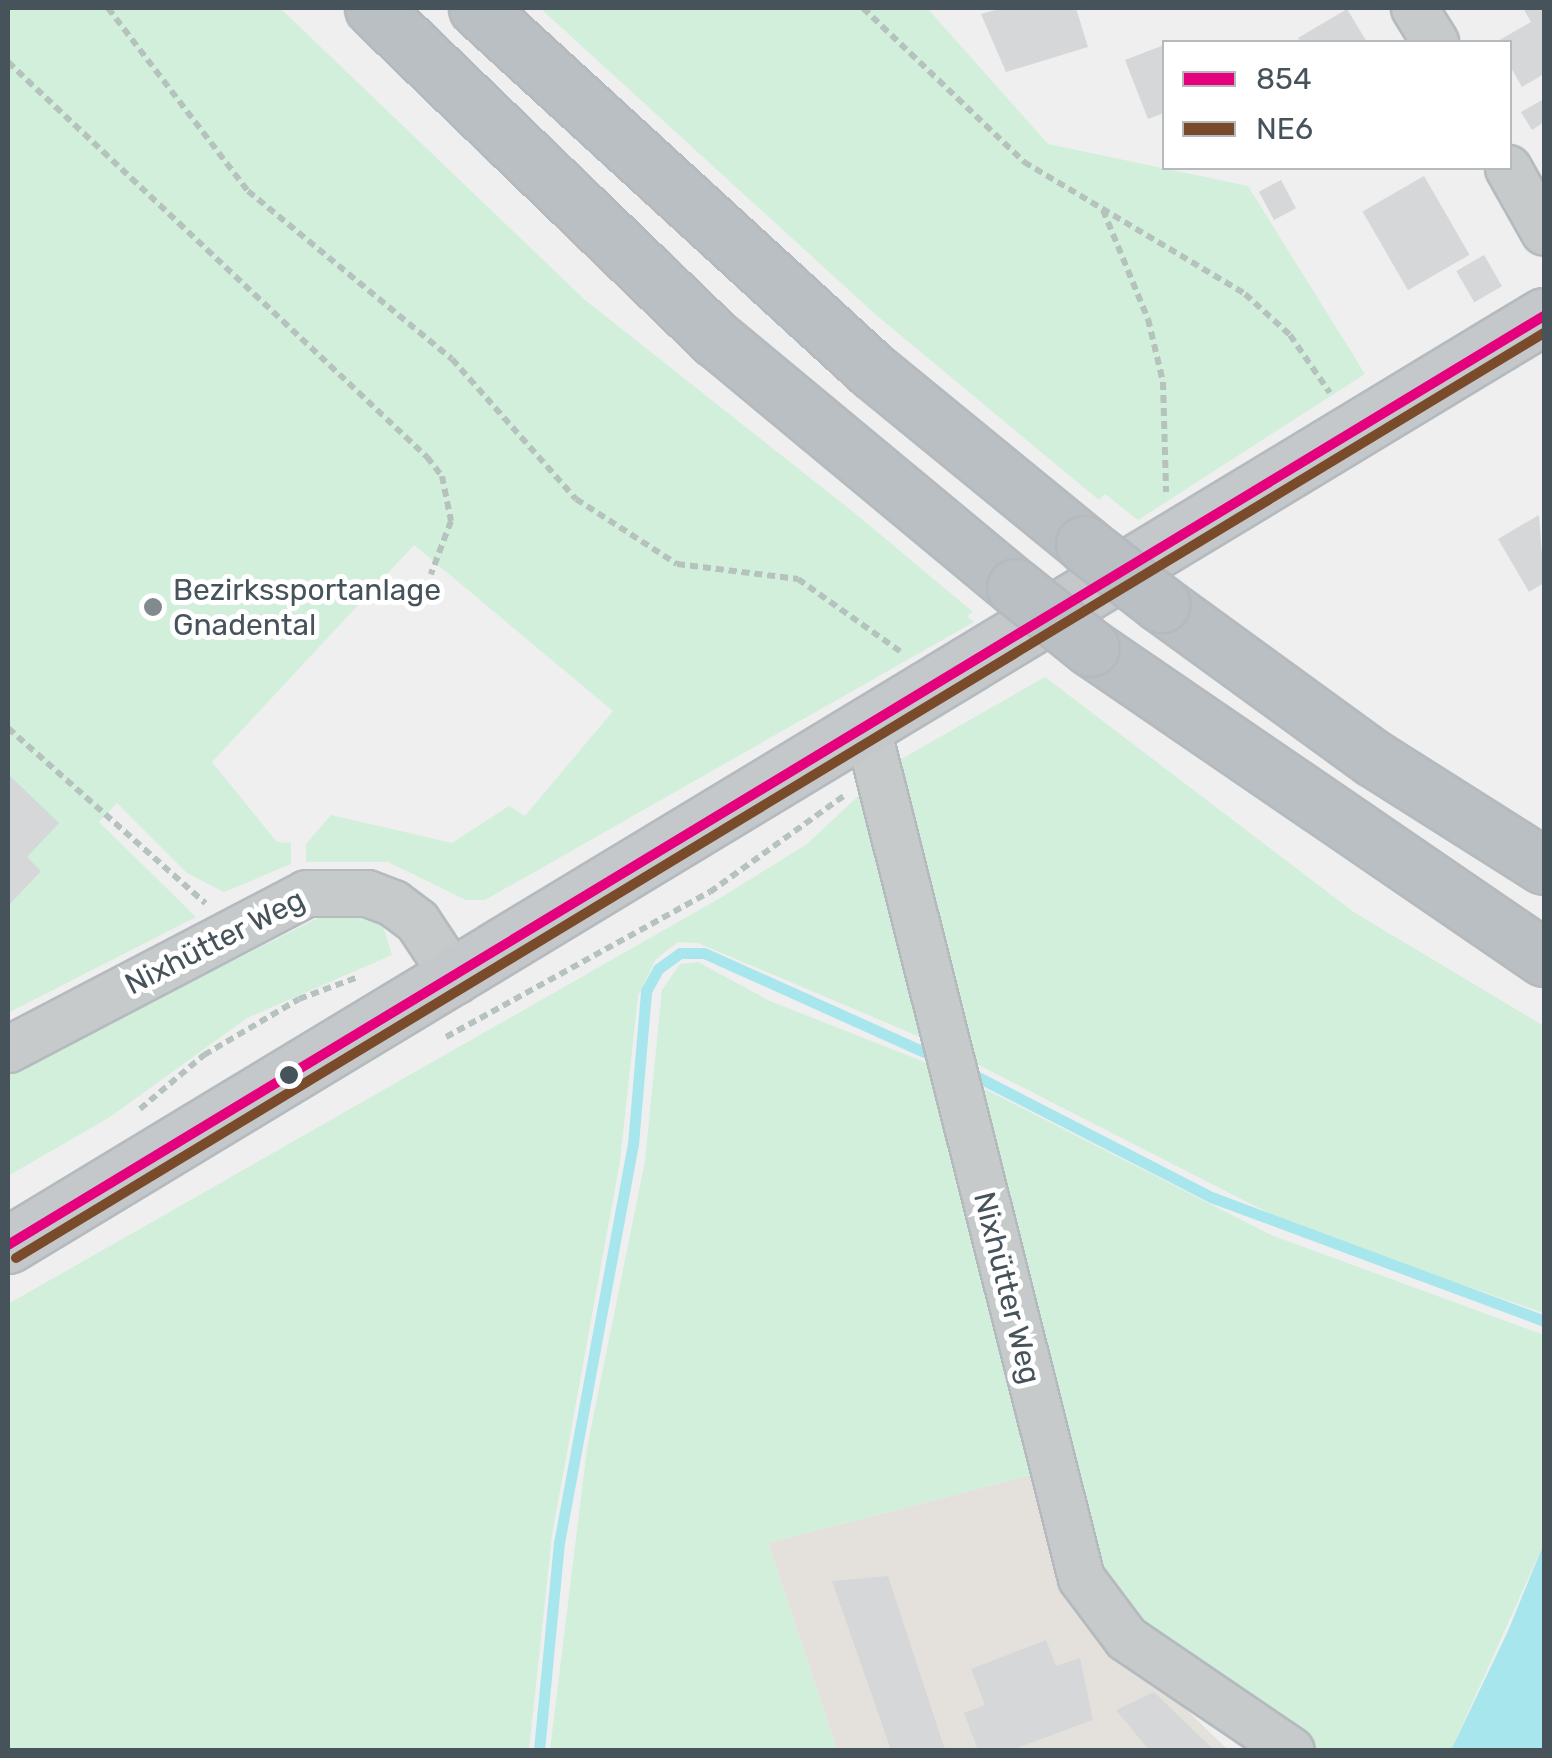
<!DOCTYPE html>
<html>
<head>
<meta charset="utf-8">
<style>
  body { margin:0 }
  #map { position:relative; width:1552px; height:1758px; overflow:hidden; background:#efefef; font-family:Rubik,sans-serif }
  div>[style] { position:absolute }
  .commercial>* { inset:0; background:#e4e1dc }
  .green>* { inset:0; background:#d2efdb }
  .water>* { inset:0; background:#a7e6ed }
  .stream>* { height:11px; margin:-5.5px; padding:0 5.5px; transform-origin:5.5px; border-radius:5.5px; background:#a7e6ed }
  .building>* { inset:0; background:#d5d7d8; transform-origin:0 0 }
  .path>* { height:6px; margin-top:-3px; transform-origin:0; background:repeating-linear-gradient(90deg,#b5c2bd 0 8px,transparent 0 13px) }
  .roads { filter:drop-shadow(2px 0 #b4babe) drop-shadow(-2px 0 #b4babe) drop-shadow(0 2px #b4babe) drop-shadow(0 -2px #b4babe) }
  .minor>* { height:45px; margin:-22.5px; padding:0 22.5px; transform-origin:22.5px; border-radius:22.5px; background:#c6cacb }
  .major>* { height:55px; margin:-27.5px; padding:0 27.5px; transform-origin:27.5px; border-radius:27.5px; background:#c4c8ca }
  .highway>* { height:55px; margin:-27.5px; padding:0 27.5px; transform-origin:27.5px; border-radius:27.5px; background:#b9bfc2 }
  .bridges { filter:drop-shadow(2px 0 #b4babe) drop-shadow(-2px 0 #b4babe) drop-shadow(0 2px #b4babe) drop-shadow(0 -2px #b4babe) }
  .highway-bridge>* { height:55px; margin:-27.5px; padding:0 27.5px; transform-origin:27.5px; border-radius:27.5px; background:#b9bfc2 }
  .bus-1>* { height:10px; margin:-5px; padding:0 5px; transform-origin:5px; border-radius:5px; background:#e5007d }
  .bus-2>* { height:10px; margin:-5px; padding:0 5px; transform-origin:5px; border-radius:5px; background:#7a4b2a }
  .dots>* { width:28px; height:28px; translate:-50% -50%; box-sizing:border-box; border:5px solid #fff; border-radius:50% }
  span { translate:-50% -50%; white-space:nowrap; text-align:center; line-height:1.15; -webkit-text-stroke:10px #fff; paint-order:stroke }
  .poi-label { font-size:30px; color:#46535b }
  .left { translate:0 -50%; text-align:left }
  .street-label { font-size:30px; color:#46535b }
  .frame { position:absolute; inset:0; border:10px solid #46535b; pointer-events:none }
  .legend { position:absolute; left:1162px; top:40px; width:350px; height:130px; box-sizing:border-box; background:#fff; border:2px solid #b5babd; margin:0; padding:12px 18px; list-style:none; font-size:30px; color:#46535b }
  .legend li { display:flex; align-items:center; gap:20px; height:50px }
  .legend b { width:50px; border:2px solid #b5babd }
</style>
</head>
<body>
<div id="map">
  <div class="commercial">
    <div style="clip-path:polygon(1043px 1472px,1154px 1678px,1228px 1750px,837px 1750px,768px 1543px)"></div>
  </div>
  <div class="green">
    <div style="clip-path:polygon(8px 8px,280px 8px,585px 300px,852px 511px,973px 612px,967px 616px,974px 622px,485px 900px,466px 900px,388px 862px,306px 862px,306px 844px,331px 815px,452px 843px,509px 806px,525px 816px,613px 711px,414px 545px,212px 762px,277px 842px,291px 843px,291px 864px,224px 892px,187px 873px,117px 803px,99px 822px,196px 917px,8px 1013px)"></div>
    <div style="clip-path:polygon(540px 8px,927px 8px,1048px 144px,1248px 186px,1365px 374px,1138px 520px,1105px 494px,1099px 500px,876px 315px)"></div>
    <div style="clip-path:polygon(1045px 677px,1355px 913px,1544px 1026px,1544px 1313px,1298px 1228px,965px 1058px,891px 765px)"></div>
    <div style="clip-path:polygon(870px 785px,932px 1042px,698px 943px,678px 942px,656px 959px,638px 996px,620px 1161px,552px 1535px,529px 1750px,8px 1750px,8px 1304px,722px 897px,807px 844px)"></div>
    <div style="clip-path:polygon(336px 909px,383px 926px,392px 955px,247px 1018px,110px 1117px,8px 1176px,8px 1074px)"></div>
    <div style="clip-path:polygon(698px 962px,770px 1001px,937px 1067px,1043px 1472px,768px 1543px,837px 1750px,550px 1750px,587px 1448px,645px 1161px,662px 990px,680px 964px)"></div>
    <div style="clip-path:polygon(971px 1082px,1271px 1235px,1544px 1335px,1544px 1543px,1451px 1750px,1309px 1750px,1168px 1652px,1095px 1576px)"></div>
  </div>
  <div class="water">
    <div style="clip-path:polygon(1544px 1543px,1544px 1750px,1451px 1750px,1508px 1631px)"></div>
  </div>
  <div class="stream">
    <div style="left:968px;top:1072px;width:273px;rotate:27.2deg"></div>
    <div style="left:1211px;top:1197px;width:355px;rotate:20.4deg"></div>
    <div style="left:539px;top:1750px;width:208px;rotate:-84.5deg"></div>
    <div style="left:559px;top:1543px;width:406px;rotate:-79.5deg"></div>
    <div style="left:633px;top:1144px;width:154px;rotate:-85.1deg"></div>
    <div style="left:646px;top:991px;width:25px;rotate:-61deg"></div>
    <div style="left:658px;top:969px;width:27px;rotate:-36deg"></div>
    <div style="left:680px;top:953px;width:24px"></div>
    <div style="left:704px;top:953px;width:256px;rotate:24.2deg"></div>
  </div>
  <div class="building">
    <div style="clip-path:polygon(1003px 8px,1076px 8px,1088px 47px,1006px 72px,981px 14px)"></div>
    <div style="clip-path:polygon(1523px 8px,1544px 8px,1544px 74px,1522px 87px,1510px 66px,1510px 42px,1496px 42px,1531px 22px)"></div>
    <div style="clip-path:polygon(1347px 9px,1367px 42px,1301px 42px,1298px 38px)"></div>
    <div style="clip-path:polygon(1164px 45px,1164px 113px,1148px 119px,1125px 60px)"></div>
    <div style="clip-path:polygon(1544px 99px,1544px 122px,1532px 130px,1521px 112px)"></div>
    <div style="left:1424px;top:176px;width:91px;height:71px;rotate:60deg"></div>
    <div style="left:1281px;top:180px;width:32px;height:25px;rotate:62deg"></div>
    <div style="left:1484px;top:255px;width:36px;height:32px;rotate:60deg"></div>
    <div style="clip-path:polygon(1539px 515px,1544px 583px,1529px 592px,1498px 539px)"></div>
    <div style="clip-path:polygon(10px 776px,59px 823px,27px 857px,41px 871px,8px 906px)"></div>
    <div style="clip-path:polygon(888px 1576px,945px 1750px,891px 1750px,832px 1581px)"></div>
    <div style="clip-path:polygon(1046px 1640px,1056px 1666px,1080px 1658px,1093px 1720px,1011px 1750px,978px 1750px,964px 1713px,985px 1705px,971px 1669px)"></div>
    <div style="clip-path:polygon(1154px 1692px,1214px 1750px,1149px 1750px,1116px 1710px)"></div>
  </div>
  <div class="path">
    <div style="left:108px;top:8px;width:230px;rotate:52.6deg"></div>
    <div style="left:248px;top:191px;width:264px;rotate:39.5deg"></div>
    <div style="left:452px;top:359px;width:187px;rotate:48.5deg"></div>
    <div style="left:576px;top:499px;width:120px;rotate:32.8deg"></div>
    <div style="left:677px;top:564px;width:122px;rotate:7.1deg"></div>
    <div style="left:798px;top:579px;width:130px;rotate:35.3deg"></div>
    <div style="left:863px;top:8px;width:223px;rotate:43.7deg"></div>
    <div style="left:1024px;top:162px;width:257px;rotate:30.8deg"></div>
    <div style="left:1245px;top:294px;width:61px;rotate:42.3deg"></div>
    <div style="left:1290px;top:335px;width:70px;rotate:55.4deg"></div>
    <div style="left:8px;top:62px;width:576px;rotate:43.31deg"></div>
    <div style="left:427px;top:457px;width:24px;rotate:52deg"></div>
    <div style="left:442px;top:476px;width:46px;rotate:78.7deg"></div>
    <div style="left:451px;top:521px;width:57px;rotate:110.7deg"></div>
    <div style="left:1103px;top:210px;width:118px;rotate:67.6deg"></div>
    <div style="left:1148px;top:319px;width:65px;rotate:76.6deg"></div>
    <div style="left:1163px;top:382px;width:110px;rotate:88.4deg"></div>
    <div style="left:8px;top:728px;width:264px;rotate:41.6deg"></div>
    <div style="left:446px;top:1037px;width:301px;rotate:-28.8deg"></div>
    <div style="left:710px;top:892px;width:166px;rotate:-35.7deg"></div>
    <div style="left:140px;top:1109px;width:84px;rotate:-40.2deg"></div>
    <div style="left:204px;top:1055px;width:110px;rotate:-30.5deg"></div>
    <div style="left:299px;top:999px;width:63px;rotate:-20.4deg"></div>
  </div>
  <div class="roads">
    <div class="minor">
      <div style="left:1414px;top:8px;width:40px;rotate:58deg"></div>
      <div style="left:1508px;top:168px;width:73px;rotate:60.6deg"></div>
      <div style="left:868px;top:732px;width:872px;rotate:75.87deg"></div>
      <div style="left:1081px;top:1578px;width:75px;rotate:53.1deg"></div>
      <div style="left:1126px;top:1638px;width:199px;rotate:34.2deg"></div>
      <div style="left:8px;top:1049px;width:336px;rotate:-27.6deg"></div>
      <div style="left:306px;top:893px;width:61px"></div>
      <div style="left:367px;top:893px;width:28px;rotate:21deg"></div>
      <div style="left:393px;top:903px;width:30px;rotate:37deg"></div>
      <div style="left:417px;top:921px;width:71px;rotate:56.5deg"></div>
    </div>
    <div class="major">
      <div style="left:8px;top:1245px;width:1795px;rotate:-31.17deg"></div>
    </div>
    <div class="highway">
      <div style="left:373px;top:8px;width:477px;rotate:44deg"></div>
      <div style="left:716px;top:339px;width:388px;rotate:39.7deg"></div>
      <div style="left:477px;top:8px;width:537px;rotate:42.51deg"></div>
      <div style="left:873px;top:371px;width:273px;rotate:39.3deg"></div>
      <div style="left:1161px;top:604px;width:262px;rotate:36deg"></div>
      <div style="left:1373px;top:758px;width:202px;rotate:32.3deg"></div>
      <div style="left:1091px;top:648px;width:549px;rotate:34.38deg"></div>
    </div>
  </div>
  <div class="bridges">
    <div class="highway-bridge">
      <div style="left:1084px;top:544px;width:98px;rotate:37.9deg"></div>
      <div style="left:1015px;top:587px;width:97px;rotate:38.8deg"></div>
    </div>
  </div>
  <div class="bus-1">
    <div style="left:8px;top:1245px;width:1795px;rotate:-31.17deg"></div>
  </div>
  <div class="bus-2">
    <div style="left:16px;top:1258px;width:1786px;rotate:-31.19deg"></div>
  </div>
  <div class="dots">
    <div style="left:153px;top:607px;background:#818a8f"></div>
    <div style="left:289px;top:1075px;background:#46535b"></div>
  </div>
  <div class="poi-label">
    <span class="left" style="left:173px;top:607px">Bezirkssportanlage<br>Gnadental</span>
  </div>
  <div class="street-label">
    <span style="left:215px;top:942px;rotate:-27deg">Nixhütter Weg</span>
    <span style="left:1007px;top:1288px;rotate:76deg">Nixhütter Weg</span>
  </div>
  <div class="frame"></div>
  <ul class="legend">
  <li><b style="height:12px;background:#e5007d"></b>854</li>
  <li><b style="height:12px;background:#7a4b2a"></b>NE6</li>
  </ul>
</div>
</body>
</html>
